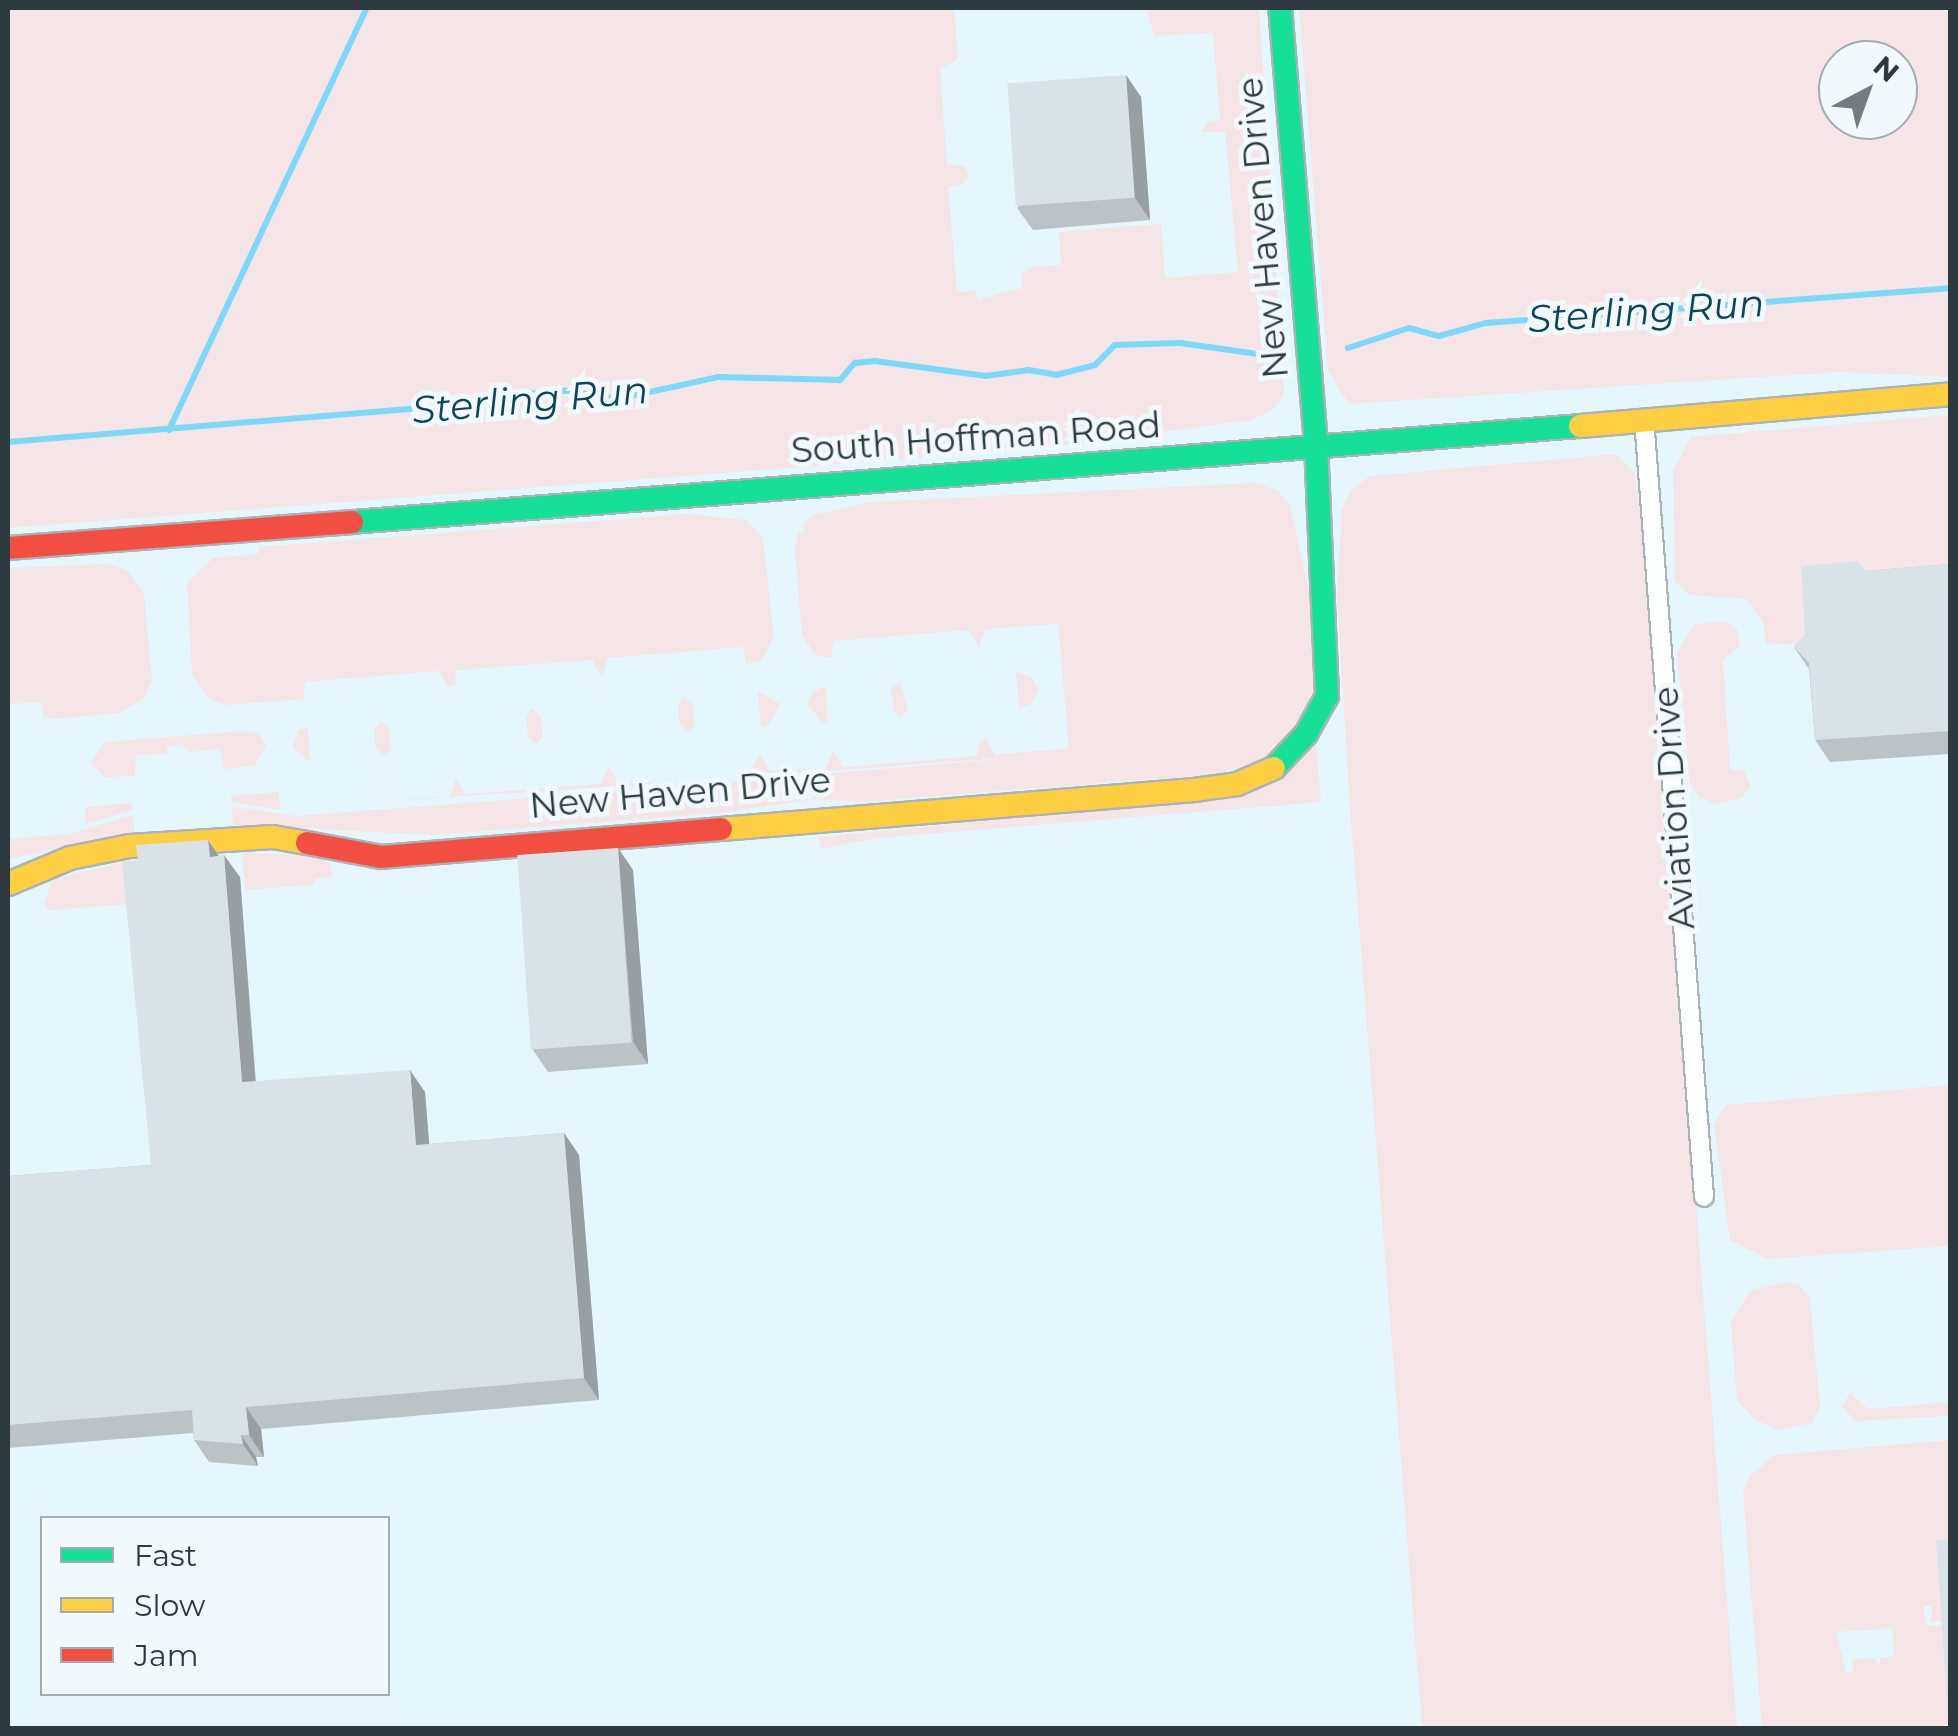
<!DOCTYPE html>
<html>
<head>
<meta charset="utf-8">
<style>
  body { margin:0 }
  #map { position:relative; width:1958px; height:1736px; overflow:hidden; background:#f4f8fa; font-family:Montserrat,sans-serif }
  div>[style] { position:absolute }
  .built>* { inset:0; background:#e5f6fd }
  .green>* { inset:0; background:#f6e5e7 }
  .stream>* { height:6px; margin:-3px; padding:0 3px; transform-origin:3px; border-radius:3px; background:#7cd9f8 }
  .roads { filter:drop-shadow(2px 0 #abb3b6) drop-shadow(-2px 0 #abb3b6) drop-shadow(0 2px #abb3b6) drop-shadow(0 -2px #abb3b6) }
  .street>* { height:18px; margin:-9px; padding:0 9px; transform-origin:9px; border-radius:9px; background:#fdfefe }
  .fast>* { height:22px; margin:-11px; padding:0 11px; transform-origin:11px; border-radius:11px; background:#16e098 }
  .slow>* { height:22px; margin:-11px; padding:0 11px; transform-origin:11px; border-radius:11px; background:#ffcf43 }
  .jam>* { height:22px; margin:-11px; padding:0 11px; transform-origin:11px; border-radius:11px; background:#f24e42 }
  .wall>* { inset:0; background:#bbc3c7 }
  .shaded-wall>* { inset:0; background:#989fa2 }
  .building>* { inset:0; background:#d9e3e7; transform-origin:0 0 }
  span { translate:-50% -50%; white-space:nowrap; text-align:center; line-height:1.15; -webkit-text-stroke:10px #f2f9fc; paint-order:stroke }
  .street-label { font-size:35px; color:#2c3a40 }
  .water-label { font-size:38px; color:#0c4557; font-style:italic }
  .frame { position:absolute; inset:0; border:10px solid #2c3a40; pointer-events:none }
  .legend { position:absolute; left:40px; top:1516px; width:350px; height:180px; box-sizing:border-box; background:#f2f9fc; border:2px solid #a3adb1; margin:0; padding:12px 18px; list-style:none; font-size:30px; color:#2c3a40 }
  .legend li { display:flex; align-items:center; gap:20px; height:50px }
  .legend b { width:50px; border:2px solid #a3adb1 }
  .north { position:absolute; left:1818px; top:40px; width:100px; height:100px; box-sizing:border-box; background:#f2f9fc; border:2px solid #a3adb1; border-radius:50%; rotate:41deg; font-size:28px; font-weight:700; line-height:40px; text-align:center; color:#2c3a40 }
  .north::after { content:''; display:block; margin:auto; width:35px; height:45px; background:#727c81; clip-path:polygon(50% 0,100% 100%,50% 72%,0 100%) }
</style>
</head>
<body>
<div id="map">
  <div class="built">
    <div style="clip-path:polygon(evenodd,8px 8px,1950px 8px,1950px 1728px,8px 1728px,8px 8px,1838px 60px,1898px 60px,1898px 120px,1838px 120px,1838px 60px,8px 8px,42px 1518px,388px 1518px,388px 1694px,42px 1694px,42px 1518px)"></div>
  </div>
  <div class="green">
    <div style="clip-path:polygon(8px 8px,954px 8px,958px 59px,940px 69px,947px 164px,965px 166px,968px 176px,962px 184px,948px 186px,957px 292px,976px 291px,978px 300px,1022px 288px,1022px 274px,1031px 267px,1061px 265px,1059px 232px,1161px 224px,1165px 278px,1238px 272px,1225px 132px,1202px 132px,1206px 123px,1220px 120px,1213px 33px,1154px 36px,1146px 8px,1259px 8px,1284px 394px,1273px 410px,1251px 420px,1034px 449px,8px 528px)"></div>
    <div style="clip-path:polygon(evenodd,1299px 8px,1950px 8px,1950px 377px,1838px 372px,1349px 404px,1328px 371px,1299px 8px,1838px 60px,1898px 60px,1898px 120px,1838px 120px,1838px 60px)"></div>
    <div style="clip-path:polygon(1950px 415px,1950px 587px,1820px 660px,1798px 645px,1766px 643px,1763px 622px,1746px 599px,1689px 595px,1675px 581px,1673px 471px,1691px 437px)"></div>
    <div style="clip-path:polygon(1615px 454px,1634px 472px,1643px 526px,1737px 1728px,1422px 1728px,1350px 809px,1337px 594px,1342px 509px,1351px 490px,1370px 476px)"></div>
    <div style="clip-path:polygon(1254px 483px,1277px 490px,1290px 505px,1311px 600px,1315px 684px,1296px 731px,1259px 762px,1216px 774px,861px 802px,813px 799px,812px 775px,1069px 753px,744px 777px,761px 755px,770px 771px,826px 768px,833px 750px,843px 767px,977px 756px,979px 742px,986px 738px,995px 755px,1069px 748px,1058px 624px,985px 629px,979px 647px,968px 630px,833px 641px,832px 658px,815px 655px,802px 635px,795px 551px,798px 531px,804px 533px,803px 524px,814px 515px,870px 502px)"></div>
    <div style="clip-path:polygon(688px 514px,746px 520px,763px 538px,774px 638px,762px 660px,746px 664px,743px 647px,608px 658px,602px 676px,592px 660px,456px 670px,455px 684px,447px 687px,439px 671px,305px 682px,303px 699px,228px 705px,210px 700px,192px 675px,187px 583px,213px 558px,258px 554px,259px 547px)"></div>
    <div style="clip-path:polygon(106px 564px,127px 570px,144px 593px,152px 680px,145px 698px,119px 713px,51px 719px,43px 716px,41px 702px,8px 704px,8px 568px)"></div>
    <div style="clip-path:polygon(1724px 621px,1737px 629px,1740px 646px,1723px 660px,1730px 770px,1744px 771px,1751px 786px,1741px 798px,1716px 804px,1699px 797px,1689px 781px,1677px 653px,1694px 625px)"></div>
    <div style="clip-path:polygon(1016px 672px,1032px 677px,1038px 690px,1031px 704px,1019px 708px)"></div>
    <div style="clip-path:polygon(900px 682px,908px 710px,901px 717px,894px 712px,891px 688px)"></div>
    <div style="clip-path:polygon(826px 686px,827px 723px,823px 723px,807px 704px,812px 692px)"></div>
    <div style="clip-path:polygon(758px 691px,780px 704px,768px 726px,761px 727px)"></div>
    <div style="clip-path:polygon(684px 697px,693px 705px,695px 725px,688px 732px,680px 725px,678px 704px)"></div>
    <div style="clip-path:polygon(532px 709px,541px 717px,543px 737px,536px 744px,528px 737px,526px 716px)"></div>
    <div style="clip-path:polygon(381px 722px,389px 729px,391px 749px,384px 756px,376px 749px,374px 728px)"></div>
    <div style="clip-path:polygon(308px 727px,310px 762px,293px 748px,298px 731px)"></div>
    <div style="clip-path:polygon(243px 731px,259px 734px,266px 746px,254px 766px,224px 769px,220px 749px,190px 752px,181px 744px,167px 747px,167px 754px,136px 755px,135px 776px,104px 777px,91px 763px,105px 742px)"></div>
    <div style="clip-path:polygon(1316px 740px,1321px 802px,877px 838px,821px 849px,818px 837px,1227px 798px,1280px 778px)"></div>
    <div style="clip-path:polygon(609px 766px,618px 783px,682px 782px,341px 804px,450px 796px,456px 779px,466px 794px,601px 784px)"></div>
    <div style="clip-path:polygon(807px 777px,808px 800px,730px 812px,433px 835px,233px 825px,232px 807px,297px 816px)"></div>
    <div style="clip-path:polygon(278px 792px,281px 810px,231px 802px,231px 796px)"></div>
    <div style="clip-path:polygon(132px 803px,133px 810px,85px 824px,85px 807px)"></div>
    <div style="clip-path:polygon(133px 815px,135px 833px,8px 859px,8px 839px,69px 834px)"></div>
    <div style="clip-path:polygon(242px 852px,317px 856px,330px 864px,333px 876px,314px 879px,314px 885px,245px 890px)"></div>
    <div style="clip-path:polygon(130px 861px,133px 904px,49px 910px,44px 903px,53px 879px)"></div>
    <div style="clip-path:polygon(1950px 1085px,1950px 1246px,1768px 1259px,1730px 1240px,1714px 1125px,1726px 1105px)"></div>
    <div style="clip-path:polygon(1786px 1282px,1800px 1285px,1810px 1299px,1820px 1407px,1812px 1423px,1778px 1430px,1754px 1419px,1737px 1400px,1731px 1322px,1750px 1291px)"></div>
    <div style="clip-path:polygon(1850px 1393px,1868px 1409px,1950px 1402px,1950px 1416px,1855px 1421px,1842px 1406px)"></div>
    <div style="clip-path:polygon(evenodd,1950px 1440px,1947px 1621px,1931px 1622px,1932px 1606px,1923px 1606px,1927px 1626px,1948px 1625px,1950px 1728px,1762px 1728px,1743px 1493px,1749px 1477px,1774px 1455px,1950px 1440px,1892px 1628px,1894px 1656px,1880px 1658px,1880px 1666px,1873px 1658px,1852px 1660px,1853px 1672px,1846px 1673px,1836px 1632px,1892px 1628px)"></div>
  </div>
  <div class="stream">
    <div style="left:1348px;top:348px;width:64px;rotate:-18.2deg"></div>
    <div style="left:1409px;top:328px;width:31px;rotate:15deg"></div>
    <div style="left:1439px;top:336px;width:49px;rotate:-15.5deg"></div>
    <div style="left:1486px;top:323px;width:465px;rotate:-4.3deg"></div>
    <div style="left:169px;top:430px;width:466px;rotate:-64.9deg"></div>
    <div style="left:8px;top:442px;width:415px;rotate:-4.7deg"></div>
    <div style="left:422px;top:408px;width:139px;rotate:-7.4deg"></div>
    <div style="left:560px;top:390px;width:59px;rotate:8.8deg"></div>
    <div style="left:618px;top:399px;width:102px;rotate:-12.4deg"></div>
    <div style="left:718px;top:377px;width:122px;rotate:1.4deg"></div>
    <div style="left:840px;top:380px;width:23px;rotate:-49deg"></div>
    <div style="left:855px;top:363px;width:20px;rotate:-6deg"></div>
    <div style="left:875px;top:361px;width:112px;rotate:7.7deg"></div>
    <div style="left:986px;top:376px;width:43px;rotate:-7.9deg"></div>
    <div style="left:1029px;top:370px;width:27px;rotate:10deg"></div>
    <div style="left:1056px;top:375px;width:40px;rotate:-14.4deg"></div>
    <div style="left:1095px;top:365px;width:28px;rotate:-45deg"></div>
    <div style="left:1115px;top:345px;width:65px;rotate:-1.8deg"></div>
    <div style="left:1180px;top:343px;width:94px;rotate:8deg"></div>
  </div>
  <div class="roads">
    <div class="street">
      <div style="left:1644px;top:419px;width:780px;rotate:85.59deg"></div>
    </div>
    <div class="fast">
      <div style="left:352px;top:522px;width:1232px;rotate:-4.47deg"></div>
      <div style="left:1274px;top:768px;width:47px;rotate:-46.7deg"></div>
      <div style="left:1306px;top:734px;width:43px;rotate:-61.1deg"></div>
      <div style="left:1327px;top:696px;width:252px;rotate:-92.5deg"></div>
      <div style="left:1316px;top:444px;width:437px;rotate:-94.7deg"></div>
    </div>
    <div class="slow">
      <div style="left:1580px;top:426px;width:371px;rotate:-4.9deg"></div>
      <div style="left:721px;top:829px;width:475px;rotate:-4.7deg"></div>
      <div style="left:1194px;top:790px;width:43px;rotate:-7.9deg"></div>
      <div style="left:1237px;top:784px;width:40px;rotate:-23.4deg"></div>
      <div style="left:8px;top:884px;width:67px;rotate:-22.8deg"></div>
      <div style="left:70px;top:858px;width:61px;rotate:-11.3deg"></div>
      <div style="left:130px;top:846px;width:143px;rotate:-3.6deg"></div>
      <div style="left:273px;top:837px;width:35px;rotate:10deg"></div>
    </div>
    <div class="jam">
      <div style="left:8px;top:548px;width:345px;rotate:-4.3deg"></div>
      <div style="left:307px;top:843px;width:75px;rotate:10.7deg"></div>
      <div style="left:381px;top:857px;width:341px;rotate:-4.7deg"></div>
    </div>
  </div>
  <div class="wall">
    <div style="clip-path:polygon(1126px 75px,1141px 97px,1150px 220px,1033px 230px,1017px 208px)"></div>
    <div style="clip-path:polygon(1950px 564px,1950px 754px,1830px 762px,1815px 740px,1809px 669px,1794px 647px,1865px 571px)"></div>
    <div style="clip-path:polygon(208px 840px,219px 856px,240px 877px,256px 1081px,425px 1092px,429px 1144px,564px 1133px,579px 1155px,599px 1400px,261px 1429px,264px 1457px,256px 1457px,258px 1466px,209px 1462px,194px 1440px,193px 1433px,8px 1448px,8px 1176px,151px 1165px,138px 860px)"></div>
    <div style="clip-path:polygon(618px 848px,633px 870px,648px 1064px,548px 1072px,533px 1050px)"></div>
  </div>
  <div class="shaded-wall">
    <div style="clip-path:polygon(1126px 75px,1141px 97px,1150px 220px,1135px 198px)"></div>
    <div style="clip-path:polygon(208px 840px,223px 862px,210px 857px)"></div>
    <div style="clip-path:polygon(618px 848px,633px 870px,648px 1064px,633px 1042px)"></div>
    <div style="clip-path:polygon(224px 855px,240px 877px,257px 1104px,242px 1082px)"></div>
    <div style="clip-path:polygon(410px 1070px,425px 1092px,431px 1166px,416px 1145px)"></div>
    <div style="clip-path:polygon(564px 1133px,579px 1155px,599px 1400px,584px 1378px)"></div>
    <div style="clip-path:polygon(246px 1407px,261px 1429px,264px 1457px,249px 1435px)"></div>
    <div style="clip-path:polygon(241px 1435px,256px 1457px,258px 1466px,243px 1444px)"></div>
  </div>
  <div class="building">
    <div style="left:1126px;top:75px;width:123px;height:119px;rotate:86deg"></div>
    <div style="clip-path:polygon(1858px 561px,1865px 571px,1950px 564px,1950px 731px,1815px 740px,1809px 663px,1794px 647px,1805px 634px,1801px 566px)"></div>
    <div style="clip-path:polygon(208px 840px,210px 857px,224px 855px,242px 1082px,410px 1070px,416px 1145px,564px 1133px,584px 1378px,246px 1407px,249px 1435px,241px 1435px,243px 1444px,194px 1440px,192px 1410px,8px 1425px,8px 1176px,151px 1165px,122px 862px,138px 860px,136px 845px)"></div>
    <div style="left:618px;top:848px;width:195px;height:101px;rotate:86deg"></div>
    <div style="clip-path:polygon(1950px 1539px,1950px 1728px,1949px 1728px,1936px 1540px)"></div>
  </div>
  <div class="street-label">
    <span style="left:1263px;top:228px;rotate:-95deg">New Haven Drive</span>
    <span style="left:976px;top:438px;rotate:-4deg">South Hoffman Road</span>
    <span style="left:680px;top:793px;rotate:-5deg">New Haven Drive</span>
    <span style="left:1674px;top:808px;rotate:-94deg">Aviation Drive</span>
  </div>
  <div class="water-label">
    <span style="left:1646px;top:311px;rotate:-4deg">Sterling Run</span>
    <span style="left:530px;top:400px;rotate:-5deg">Sterling Run</span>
  </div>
  <div class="frame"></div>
  <ul class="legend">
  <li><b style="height:12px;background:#16e098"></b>Fast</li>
  <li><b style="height:12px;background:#ffcf43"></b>Slow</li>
  <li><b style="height:12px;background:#f24e42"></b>Jam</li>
  </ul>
  <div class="north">N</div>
</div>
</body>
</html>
